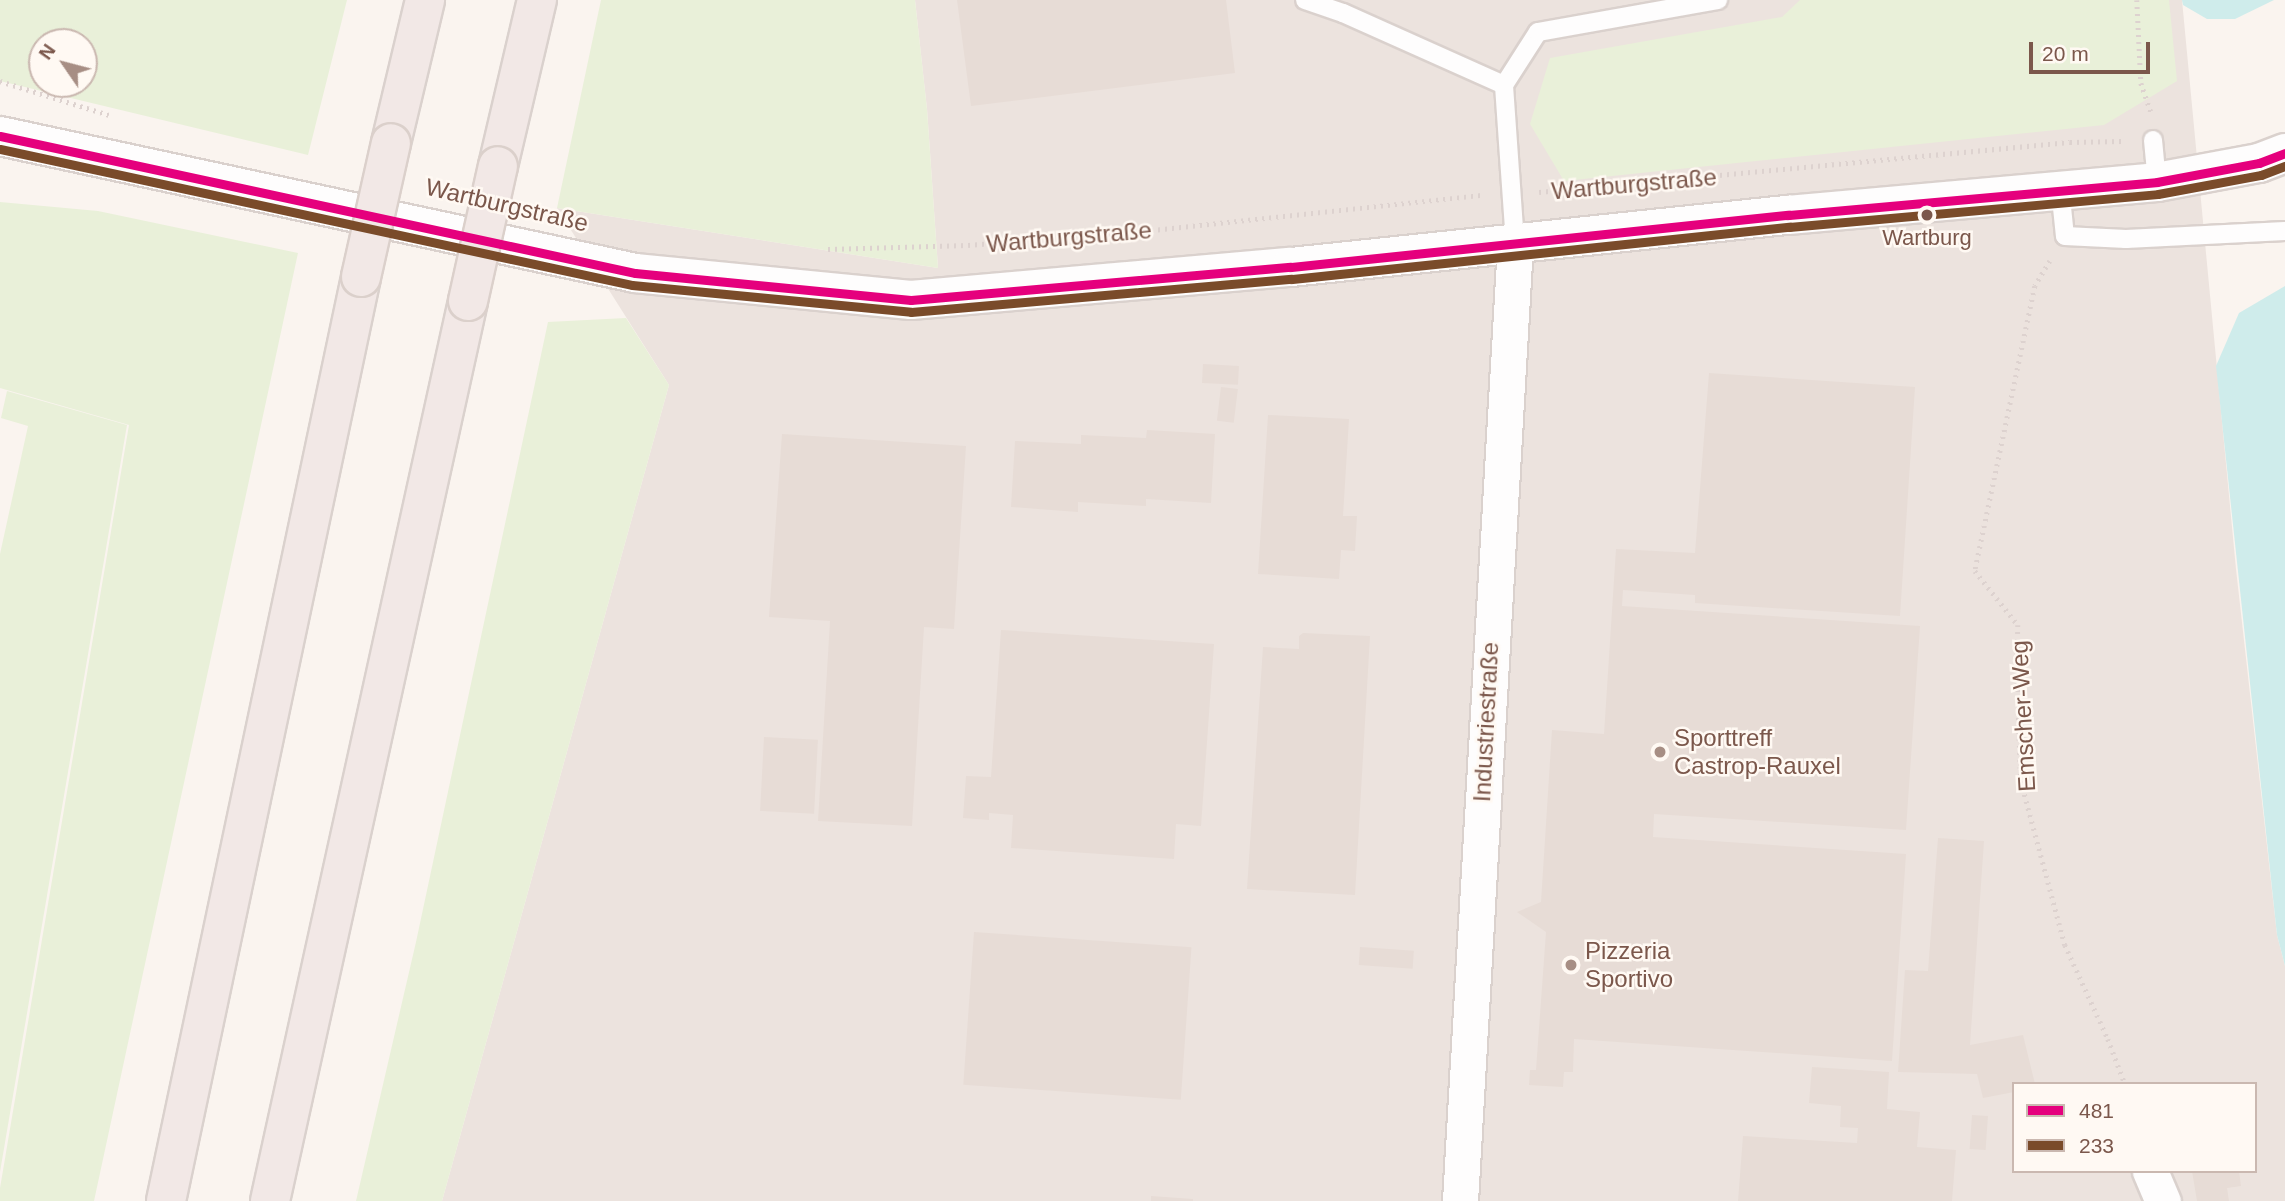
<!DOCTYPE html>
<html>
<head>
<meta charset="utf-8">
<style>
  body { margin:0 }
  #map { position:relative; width:2285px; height:1201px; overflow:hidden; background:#faf4ef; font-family:Helvetica,sans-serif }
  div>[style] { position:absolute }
  .industrial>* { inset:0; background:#ece3de }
  .green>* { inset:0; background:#e9f0d9 }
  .water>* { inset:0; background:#cfeceb }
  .building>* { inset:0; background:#e7dcd6; transform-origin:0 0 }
  .path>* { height:4.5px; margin-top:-2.25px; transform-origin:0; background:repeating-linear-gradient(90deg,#ddd2cf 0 2px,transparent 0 7px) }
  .roads { filter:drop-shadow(2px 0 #dad1cd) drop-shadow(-2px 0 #dad1cd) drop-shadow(0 2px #dad1cd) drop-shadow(0 -2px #dad1cd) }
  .lane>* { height:18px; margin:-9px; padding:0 9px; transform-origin:9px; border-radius:9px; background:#fefdfd }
  .street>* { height:35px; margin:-17.5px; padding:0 17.5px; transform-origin:17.5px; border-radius:17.5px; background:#fefdfd }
  .secondary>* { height:38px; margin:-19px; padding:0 19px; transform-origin:19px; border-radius:19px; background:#fefdfd }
  .highway>* { height:38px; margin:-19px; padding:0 19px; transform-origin:19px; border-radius:19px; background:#f2e8e6 }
  .bridges { filter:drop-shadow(2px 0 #dbd0cb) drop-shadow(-2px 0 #dbd0cb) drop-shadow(0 2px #dbd0cb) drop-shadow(0 -2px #dbd0cb) }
  .highway-bridge>* { height:38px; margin:-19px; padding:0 19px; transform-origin:19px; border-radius:19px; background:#f2e8e6 }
  .bus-1>* { height:9px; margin:-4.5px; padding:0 4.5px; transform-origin:4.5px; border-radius:4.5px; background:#e5007d }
  .bus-2>* { height:9px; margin:-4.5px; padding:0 4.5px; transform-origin:4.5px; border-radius:4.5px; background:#7a4b2a }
  .dots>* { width:19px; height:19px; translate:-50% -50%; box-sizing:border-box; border:4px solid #fff9f3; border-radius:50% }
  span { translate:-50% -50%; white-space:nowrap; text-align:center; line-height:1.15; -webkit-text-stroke:5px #fff9f3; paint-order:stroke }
  .bus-label { font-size:22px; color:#7b574b }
  .street-label { font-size:24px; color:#7b574b }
  .poi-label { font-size:24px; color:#7b574b }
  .left { translate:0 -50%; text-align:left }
  .legend { position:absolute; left:2012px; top:1082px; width:245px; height:91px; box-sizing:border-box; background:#fff9f3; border:2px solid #cab8b0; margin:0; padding:9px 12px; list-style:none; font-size:21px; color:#7b574b }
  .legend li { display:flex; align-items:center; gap:14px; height:35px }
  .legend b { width:35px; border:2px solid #cab8b0 }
  .north { position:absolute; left:28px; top:28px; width:70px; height:70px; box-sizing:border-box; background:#fff9f3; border:2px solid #cab8b0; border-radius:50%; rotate:305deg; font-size:19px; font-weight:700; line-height:28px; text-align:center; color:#7b574b }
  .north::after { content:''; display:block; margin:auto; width:24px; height:32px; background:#a78e84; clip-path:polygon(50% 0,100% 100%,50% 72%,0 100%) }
  .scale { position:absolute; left:2029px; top:42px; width:121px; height:32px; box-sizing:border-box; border:4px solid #7b574b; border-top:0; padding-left:9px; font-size:21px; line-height:24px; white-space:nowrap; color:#7b574b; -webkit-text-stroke:5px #fff9f3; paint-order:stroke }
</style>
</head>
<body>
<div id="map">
  <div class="industrial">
    <div style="clip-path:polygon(evenodd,915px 0,2182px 0,2236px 569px,2277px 935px,2285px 966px,2285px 1201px,442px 1201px,669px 385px,557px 208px,938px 268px,927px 109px,915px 0,2014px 1084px,2255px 1084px,2255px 1171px,2014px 1171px,2014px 1084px)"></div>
  </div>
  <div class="green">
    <div style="clip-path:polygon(evenodd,0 0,347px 0,308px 155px,0 81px,0 0,84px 42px,84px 84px,42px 84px,42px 42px,84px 42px)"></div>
    <div style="clip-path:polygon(601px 0,915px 0,927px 109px,938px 268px,557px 208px)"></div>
    <div style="clip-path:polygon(1800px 0,2169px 0,2177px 81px,2104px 125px,1564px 181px,1530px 124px,1550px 58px,1782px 17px)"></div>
    <div style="clip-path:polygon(0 202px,98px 211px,298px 253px,94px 1201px,0 1201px,0 1188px,129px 425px,0 388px)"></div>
    <div style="clip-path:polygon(626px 318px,669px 385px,442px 1201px,356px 1201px,416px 942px,548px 322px)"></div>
    <div style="clip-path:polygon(7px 391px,127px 425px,0 1172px,0 554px,28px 426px,1px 418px)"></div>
  </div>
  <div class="water">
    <div style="clip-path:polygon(2182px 0,2274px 0,2235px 19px,2207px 19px,2183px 5px)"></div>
    <div style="clip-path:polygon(2285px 286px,2285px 966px,2277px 935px,2216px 366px,2239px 313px)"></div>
  </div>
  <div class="building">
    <div style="clip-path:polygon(957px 0,1226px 0,1235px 73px,971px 106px)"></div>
    <div style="left:1203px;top:364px;width:36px;height:19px;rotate:3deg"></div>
    <div style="clip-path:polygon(1709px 373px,1915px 387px,1900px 616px,1695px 603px,1695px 595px,1623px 590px,1622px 606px,1920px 626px,1906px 830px,1654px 814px,1653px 837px,1906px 854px,1892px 1061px,1574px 1039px,1573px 1072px,1564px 1072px,1563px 1087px,1529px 1085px,1530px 1070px,1536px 1070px,1546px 932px,1517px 912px,1541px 902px,1552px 730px,1604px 734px,1616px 549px,1695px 553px)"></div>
    <div style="left:1221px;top:387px;width:17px;height:34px;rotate:7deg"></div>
    <div style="clip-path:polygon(1268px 415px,1349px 419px,1343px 516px,1357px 516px,1355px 551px,1341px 550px,1339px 579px,1258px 574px)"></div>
    <div style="clip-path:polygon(1147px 430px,1215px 434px,1211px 503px,1146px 499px,1146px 506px,1078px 502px,1078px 512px,1011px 507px,1015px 441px,1081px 444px,1081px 435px,1146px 438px)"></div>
    <div style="clip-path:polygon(782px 434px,966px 446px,954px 629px,924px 627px,912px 826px,818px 821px,830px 621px,769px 617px)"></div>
    <div style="clip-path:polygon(1001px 630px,1214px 644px,1201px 826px,1176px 824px,1174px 859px,1011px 848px,1013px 815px,989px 813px,989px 820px,963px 818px,966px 776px,991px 777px)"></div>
    <div style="clip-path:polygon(1303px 633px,1370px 636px,1355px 895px,1247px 889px,1263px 647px,1299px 649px,1299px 636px)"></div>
    <div style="left:764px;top:737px;width:54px;height:74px;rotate:3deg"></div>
    <div style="clip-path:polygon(1938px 838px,1984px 841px,1970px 1045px,2023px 1035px,2035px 1084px,2014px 1084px,2014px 1092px,1983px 1098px,1977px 1074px,1898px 1072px,1905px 970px,1928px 971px)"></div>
    <div style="left:974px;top:932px;width:218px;height:153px;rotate:4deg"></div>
    <div style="left:1360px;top:947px;width:54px;height:18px;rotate:4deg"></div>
    <div style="clip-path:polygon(1812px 1067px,1889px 1072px,1887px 1109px,1920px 1112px,1917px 1147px,1956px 1150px,1952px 1201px,1738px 1201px,1743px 1136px,1857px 1143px,1858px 1128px,1840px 1127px,1841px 1106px,1809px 1103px)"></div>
    <div style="left:1972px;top:1115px;width:16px;height:34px;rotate:4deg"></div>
    <div style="clip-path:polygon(2192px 1171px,2239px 1171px,2241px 1186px,2227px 1188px,2229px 1201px,2197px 1201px)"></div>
    <div style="clip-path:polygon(1151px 1196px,1193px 1199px,1193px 1201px,1151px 1201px)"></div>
  </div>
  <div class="path">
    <div style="left:2137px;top:0;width:83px;rotate:87.2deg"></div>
    <div style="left:2141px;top:83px;width:31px;rotate:71deg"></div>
    <div style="left:0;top:81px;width:114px;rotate:17.3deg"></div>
    <div style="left:1539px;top:192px;width:533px;rotate:-5.38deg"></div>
    <div style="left:2070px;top:142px;width:53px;rotate:-1.1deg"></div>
    <div style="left:828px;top:249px;width:140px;rotate:-1.6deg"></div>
    <div style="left:968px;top:245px;width:177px;rotate:-4.5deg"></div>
    <div style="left:1144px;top:231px;width:340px;rotate:-6.1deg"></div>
    <div style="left:2050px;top:261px;width:29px;rotate:121deg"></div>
    <div style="left:2035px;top:286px;width:291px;rotate:101.9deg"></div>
    <div style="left:1975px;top:571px;width:69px;rotate:51.5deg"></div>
    <div style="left:2018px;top:625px;width:44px;rotate:91.3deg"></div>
    <div style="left:2017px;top:669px;width:112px;rotate:88deg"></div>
    <div style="left:2021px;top:781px;width:170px;rotate:75deg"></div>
    <div style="left:2065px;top:945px;width:103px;rotate:65.4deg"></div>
    <div style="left:2108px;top:1039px;width:48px;rotate:69.3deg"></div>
  </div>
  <div class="roads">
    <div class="lane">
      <div style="left:1305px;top:0;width:40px;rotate:18.9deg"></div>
      <div style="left:1343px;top:13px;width:176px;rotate:24.1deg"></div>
      <div style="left:2153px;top:140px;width:42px;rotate:84.6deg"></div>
      <div style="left:2060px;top:188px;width:48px;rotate:84.1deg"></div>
      <div style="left:2065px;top:236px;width:61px;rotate:2.8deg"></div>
      <div style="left:2126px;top:239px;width:159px;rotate:-2.9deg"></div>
      <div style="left:1515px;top:243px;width:158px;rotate:-94deg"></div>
      <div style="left:1504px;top:85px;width:63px;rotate:-57.3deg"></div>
      <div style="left:1538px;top:32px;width:183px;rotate:-10.1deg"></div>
    </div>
    <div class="street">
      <div style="left:2150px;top:1171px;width:33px;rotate:67deg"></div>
      <div style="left:1460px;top:1201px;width:960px;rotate:-86.71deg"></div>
    </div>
    <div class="secondary">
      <div style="left:0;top:136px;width:650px;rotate:12.17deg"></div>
      <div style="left:635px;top:273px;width:277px;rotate:5.6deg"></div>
      <div style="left:911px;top:300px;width:381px;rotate:-5deg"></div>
      <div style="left:1291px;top:267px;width:500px;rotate:-6deg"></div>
      <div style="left:1788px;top:215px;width:370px;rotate:-5.1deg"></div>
      <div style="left:2157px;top:182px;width:104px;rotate:-10.6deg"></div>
      <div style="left:2259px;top:163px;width:28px;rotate:-21deg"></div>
    </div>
    <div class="highway">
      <div style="left:391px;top:143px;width:147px;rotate:-76.6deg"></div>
      <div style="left:498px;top:166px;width:171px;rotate:-76.8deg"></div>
      <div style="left:166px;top:1201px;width:944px;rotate:-78.08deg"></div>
      <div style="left:270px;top:1201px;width:922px;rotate:-77.59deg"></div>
    </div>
  </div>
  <div class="bridges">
    <div class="highway-bridge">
      <div style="left:361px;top:277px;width:137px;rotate:-77.4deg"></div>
      <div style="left:468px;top:301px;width:138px;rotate:-77.5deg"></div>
    </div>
  </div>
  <div class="bus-1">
    <div style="left:0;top:136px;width:650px;rotate:12.17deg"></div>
    <div style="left:635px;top:273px;width:277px;rotate:5.6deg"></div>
    <div style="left:911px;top:300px;width:381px;rotate:-5deg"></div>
    <div style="left:1291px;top:267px;width:500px;rotate:-6deg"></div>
    <div style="left:1788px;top:215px;width:370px;rotate:-5.1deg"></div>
    <div style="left:2157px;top:182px;width:104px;rotate:-10.6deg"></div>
    <div style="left:2259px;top:163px;width:28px;rotate:-21deg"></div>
  </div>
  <div class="bus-2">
    <div style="left:0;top:149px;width:646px;rotate:12.14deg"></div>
    <div style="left:632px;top:285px;width:280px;rotate:5.5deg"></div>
    <div style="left:911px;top:312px;width:382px;rotate:-5deg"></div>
    <div style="left:1292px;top:279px;width:500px;rotate:-6deg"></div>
    <div style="left:1789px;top:227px;width:370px;rotate:-5.1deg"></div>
    <div style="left:2158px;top:194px;width:105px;rotate:-10.5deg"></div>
    <div style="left:2261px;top:175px;width:26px;rotate:-21deg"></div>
  </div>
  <div class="dots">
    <div style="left:1927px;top:215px;background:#7b574b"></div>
    <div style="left:1660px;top:752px;background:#a78e84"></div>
    <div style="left:1571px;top:965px;background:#a78e84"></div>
  </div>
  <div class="bus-label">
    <span style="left:1927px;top:238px">Wartburg</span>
  </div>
  <div class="street-label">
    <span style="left:1634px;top:184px;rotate:-5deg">Wartburgstraße</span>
    <span style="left:507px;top:205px;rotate:13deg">Wartburgstraße</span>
    <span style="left:1069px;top:237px;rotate:-5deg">Wartburgstraße</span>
    <span style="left:2023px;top:716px;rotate:-93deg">Emscher-Weg</span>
    <span style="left:1486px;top:722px;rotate:-87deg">Industriestraße</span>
  </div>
  <div class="poi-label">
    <span class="left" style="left:1674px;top:752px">Sporttreff<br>Castrop-Rauxel</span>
    <span class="left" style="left:1585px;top:965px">Pizzeria<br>Sportivo</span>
  </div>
  <ul class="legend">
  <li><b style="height:9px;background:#e5007d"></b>481</li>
  <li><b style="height:9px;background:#7a4b2a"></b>233</li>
  </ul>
  <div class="north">N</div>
  <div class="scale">20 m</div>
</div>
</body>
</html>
